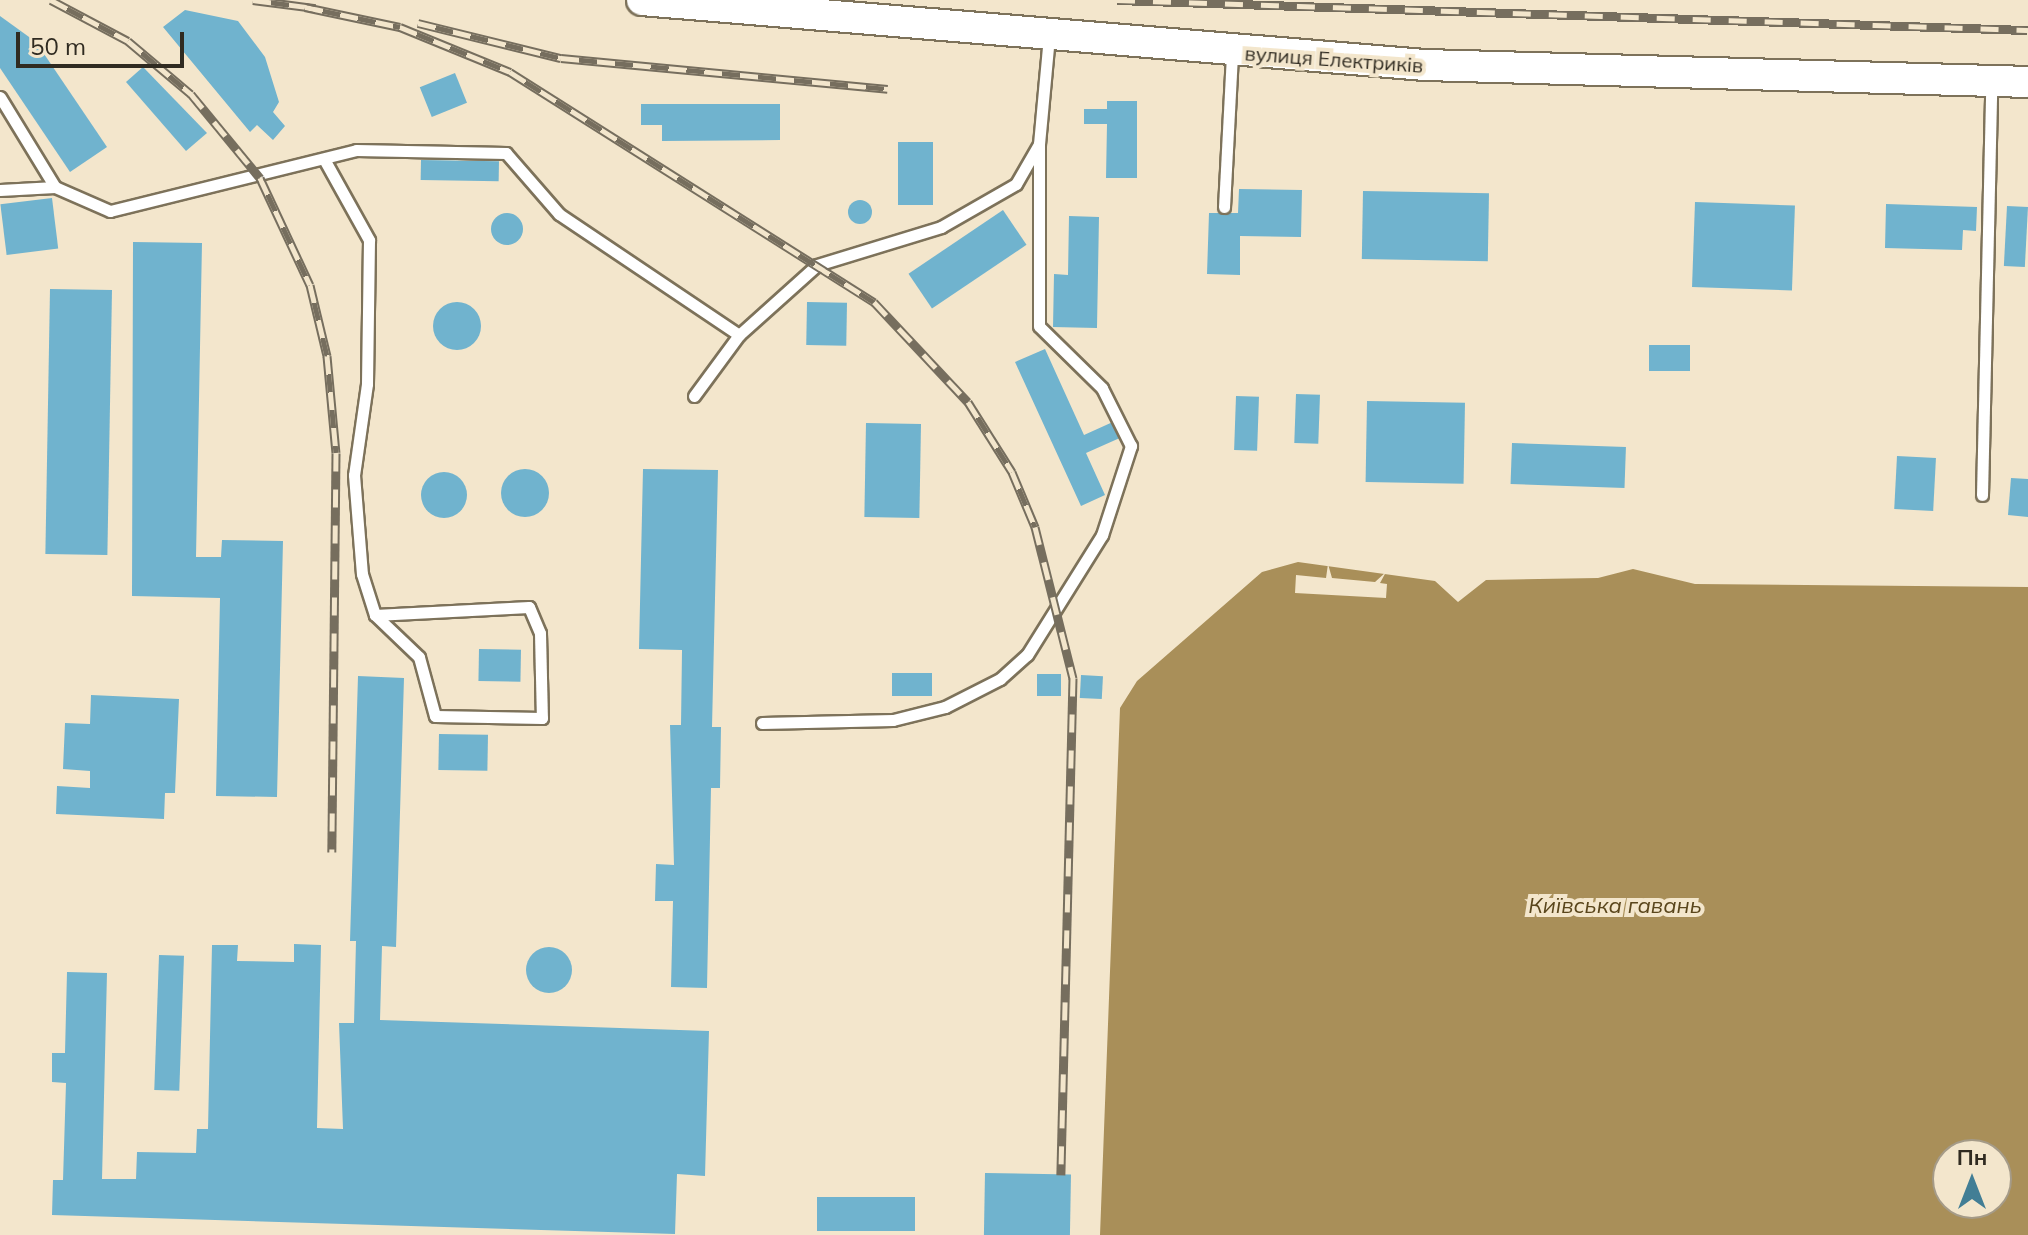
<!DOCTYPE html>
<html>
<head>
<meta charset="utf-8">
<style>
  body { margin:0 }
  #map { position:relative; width:2028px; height:1235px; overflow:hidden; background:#f3e6cc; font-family:Mulish,sans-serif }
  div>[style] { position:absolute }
  .water>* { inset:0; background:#a98f59 }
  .pier>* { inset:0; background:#f3e6cc }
  .building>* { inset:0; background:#70b3ce; transform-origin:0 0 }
  .round { border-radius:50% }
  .roads { filter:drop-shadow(2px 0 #7d725a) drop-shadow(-2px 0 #7d725a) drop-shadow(0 2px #7d725a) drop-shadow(0 -2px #7d725a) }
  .lane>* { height:11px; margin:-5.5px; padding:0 5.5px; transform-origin:5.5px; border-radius:5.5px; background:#fff }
  .secondary>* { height:30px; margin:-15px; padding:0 15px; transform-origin:15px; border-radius:15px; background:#fff }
  .rail>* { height:9px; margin-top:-4.5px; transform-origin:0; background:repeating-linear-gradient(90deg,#f3e6cc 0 18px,#766e5e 0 36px); box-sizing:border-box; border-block:2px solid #766e5e }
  span { translate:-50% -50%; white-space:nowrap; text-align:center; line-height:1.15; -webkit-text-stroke:8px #f3e6cc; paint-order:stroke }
  .street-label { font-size:20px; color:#302b21 }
  .water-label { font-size:22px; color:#5a461c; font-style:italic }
  .north { position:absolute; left:1932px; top:1139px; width:80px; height:80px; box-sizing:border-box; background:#f3e6cc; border:2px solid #a59b88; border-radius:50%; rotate:0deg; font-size:22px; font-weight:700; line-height:32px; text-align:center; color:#302b21 }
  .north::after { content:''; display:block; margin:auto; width:28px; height:36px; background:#427e95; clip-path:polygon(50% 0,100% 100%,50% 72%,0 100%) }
  .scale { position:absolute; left:16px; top:32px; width:168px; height:36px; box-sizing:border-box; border:4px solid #302b21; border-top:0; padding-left:10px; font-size:24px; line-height:28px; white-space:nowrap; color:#302b21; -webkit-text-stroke:6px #f3e6cc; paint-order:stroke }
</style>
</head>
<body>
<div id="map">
  <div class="water">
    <div style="clip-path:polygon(evenodd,1298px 562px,1435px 581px,1458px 602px,1486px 580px,1598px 578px,1633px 569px,1695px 584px,2028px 587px,2028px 1235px,1100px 1235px,1120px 708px,1137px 681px,1262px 572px,1298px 562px,1948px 1155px,1996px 1155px,1996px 1203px,1948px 1203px,1948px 1155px)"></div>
  </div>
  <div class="pier">
    <div style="clip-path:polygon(1328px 564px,1332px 578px,1375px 582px,1386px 572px,1380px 583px,1387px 584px,1386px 598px,1295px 593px,1296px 575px,1326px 578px)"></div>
  </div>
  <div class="building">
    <div style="clip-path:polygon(185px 10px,238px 21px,265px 57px,279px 102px,273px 112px,285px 126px,273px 140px,257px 125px,250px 132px,163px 27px)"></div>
    <div style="clip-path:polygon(0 16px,36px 42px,107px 147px,70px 172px,0 68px)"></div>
    <div style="clip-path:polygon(143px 67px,207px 133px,186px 151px,126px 82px)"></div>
    <div style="left:455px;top:73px;width:32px;height:38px;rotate:68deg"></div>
    <div style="clip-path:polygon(1107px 101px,1137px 101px,1137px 178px,1106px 178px,1107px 124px,1084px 124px,1084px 109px,1107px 109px)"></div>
    <div style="clip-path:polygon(641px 104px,780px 104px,780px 140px,662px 141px,662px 125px,641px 125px)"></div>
    <div style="left:898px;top:142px;width:35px;height:63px"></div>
    <div style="left:421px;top:160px;width:78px;height:20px;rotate:1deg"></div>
    <div style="clip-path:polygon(1239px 189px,1302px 190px,1301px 237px,1240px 236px,1240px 275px,1207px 274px,1209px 213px,1238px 213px)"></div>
    <div style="left:1363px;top:191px;width:126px;height:68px;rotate:1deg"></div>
    <div style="left:52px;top:198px;width:51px;height:52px;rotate:83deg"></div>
    <div class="round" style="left:848px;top:200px;width:24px;height:24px"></div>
    <div style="left:1695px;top:202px;width:100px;height:85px;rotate:2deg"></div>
    <div style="clip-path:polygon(1886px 204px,1977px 207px,1976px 231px,1963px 230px,1962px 250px,1885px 248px)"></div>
    <div style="left:2007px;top:206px;width:21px;height:60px;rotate:3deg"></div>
    <div style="left:1003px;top:210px;width:42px;height:114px;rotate:56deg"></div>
    <div class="round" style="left:491px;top:213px;width:32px;height:32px"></div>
    <div style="clip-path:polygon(1069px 216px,1099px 217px,1097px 328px,1053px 327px,1054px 274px,1068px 275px)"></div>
    <div style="clip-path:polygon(133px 242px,202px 243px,196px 557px,221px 557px,222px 540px,283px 541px,277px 797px,216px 796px,220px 598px,132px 596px)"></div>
    <div style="left:50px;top:289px;width:62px;height:265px;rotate:1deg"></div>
    <div style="left:807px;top:302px;width:40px;height:43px;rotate:1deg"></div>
    <div class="round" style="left:433px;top:302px;width:48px;height:48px"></div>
    <div style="left:1690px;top:345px;width:26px;height:41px;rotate:90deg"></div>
    <div style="clip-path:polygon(1045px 349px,1084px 435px,1115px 421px,1122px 437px,1086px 453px,1105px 495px,1081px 506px,1015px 362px)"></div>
    <div style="left:1296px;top:394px;width:24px;height:49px;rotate:2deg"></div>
    <div style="left:1236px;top:396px;width:23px;height:54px;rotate:2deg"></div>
    <div style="left:1367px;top:401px;width:98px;height:81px;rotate:1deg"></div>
    <div style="left:866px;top:423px;width:55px;height:94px;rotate:1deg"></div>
    <div style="left:1512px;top:443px;width:114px;height:41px;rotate:2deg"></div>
    <div style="left:1897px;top:456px;width:39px;height:53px;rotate:3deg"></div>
    <div style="clip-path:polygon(643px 469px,718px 470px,712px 727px,721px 727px,720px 788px,711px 788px,707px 988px,671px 987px,673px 901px,655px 901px,656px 864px,674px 865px,670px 725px,681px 725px,682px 650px,639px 649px)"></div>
    <div class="round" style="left:501px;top:469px;width:48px;height:48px"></div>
    <div class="round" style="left:421px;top:472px;width:46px;height:46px"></div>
    <div style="clip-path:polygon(2011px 478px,2028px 479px,2028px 517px,2008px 515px)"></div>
    <div style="left:479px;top:649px;width:42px;height:32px;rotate:1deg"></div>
    <div style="left:892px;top:673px;width:40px;height:23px"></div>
    <div style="left:1037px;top:674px;width:24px;height:22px"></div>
    <div style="left:1081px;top:675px;width:22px;height:23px;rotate:3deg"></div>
    <div style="clip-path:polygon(358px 676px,404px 678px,396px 947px,382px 946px,380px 1020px,709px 1031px,705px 1176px,677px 1174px,675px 1234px,52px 1215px,53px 1180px,63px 1180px,66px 1083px,52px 1082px,52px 1053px,65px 1053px,67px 972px,107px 973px,102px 1179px,136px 1179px,137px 1152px,196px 1153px,197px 1129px,208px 1129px,212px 945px,238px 945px,237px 961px,294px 962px,294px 944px,321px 945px,317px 1128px,343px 1129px,339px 1023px,354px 1023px,356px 941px,350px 941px)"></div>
    <div style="clip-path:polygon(91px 695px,179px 699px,175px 793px,165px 793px,164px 819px,56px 814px,57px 786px,90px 788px,90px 771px,63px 769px,65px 723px,90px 724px)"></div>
    <div style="left:439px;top:734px;width:49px;height:36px;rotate:1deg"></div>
    <div class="round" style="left:526px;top:947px;width:46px;height:46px"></div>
    <div style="left:159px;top:955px;width:25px;height:135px;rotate:2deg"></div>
    <div style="left:985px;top:1173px;width:86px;height:62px;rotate:1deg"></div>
    <div style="left:817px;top:1197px;width:98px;height:34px"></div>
  </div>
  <div class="roads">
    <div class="lane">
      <div style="left:0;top:97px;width:105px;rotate:58.6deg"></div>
      <div style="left:324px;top:159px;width:93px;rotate:60.9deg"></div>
      <div style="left:369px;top:240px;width:144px;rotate:90.8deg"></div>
      <div style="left:367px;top:384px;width:92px;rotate:98.1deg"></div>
      <div style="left:354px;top:475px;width:99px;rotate:85.4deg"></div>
      <div style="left:362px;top:574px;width:43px;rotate:72.4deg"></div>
      <div style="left:375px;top:615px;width:154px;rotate:-3deg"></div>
      <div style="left:529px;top:607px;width:28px;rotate:67deg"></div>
      <div style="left:540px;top:633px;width:85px;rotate:88.7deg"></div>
      <div style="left:542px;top:718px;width:107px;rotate:-178.9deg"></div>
      <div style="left:435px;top:716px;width:61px;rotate:-105.2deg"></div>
      <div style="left:419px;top:657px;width:61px;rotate:-136.3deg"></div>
      <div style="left:0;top:190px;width:55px;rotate:-3.1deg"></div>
      <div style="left:55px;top:187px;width:60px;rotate:23.6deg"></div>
      <div style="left:110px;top:211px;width:253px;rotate:-13.9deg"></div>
      <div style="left:356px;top:150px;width:150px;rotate:1.1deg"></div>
      <div style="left:506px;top:153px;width:81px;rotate:49deg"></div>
      <div style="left:559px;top:214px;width:217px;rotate:33.9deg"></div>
      <div style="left:1224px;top:207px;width:155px;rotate:-87deg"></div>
      <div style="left:694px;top:396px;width:76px;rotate:-53.6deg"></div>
      <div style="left:739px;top:335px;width:105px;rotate:-41.9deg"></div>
      <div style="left:817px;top:265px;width:130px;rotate:-17deg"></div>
      <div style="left:941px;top:227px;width:86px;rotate:-29.8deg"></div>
      <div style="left:1016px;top:184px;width:46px;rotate:-60.1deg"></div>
      <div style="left:1039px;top:144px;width:107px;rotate:-84.7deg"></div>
      <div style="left:1982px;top:495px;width:411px;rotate:-88.7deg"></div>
      <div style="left:762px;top:723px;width:131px;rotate:-1.3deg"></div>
      <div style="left:893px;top:720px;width:54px;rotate:-14deg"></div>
      <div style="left:945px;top:707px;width:62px;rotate:-27deg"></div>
      <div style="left:1000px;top:679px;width:36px;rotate:-42deg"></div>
      <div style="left:1027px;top:655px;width:142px;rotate:-58deg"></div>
      <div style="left:1102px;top:535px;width:94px;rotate:-72deg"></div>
      <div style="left:1131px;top:446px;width:65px;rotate:-116.6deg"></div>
      <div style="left:1102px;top:388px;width:88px;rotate:-135.5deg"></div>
      <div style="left:1039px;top:326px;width:182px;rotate:-90deg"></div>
    </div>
    <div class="secondary">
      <div style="left:642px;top:0;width:786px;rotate:4.75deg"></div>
      <div style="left:1425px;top:65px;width:603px;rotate:1.61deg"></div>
    </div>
  </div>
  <div class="rail">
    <div style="left:51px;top:0;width:87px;rotate:28deg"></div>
    <div style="left:128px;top:41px;width:82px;rotate:40.1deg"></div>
    <div style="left:191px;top:94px;width:109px;rotate:50.6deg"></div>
    <div style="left:260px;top:178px;width:118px;rotate:65deg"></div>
    <div style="left:310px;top:285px;width:73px;rotate:76.5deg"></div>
    <div style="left:327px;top:356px;width:97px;rotate:84.7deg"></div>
    <div style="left:336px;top:453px;width:399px;rotate:90.6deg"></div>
    <div style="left:253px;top:0;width:63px;rotate:7.4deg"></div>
    <div style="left:1117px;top:0;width:911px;rotate:1.89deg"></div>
    <div style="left:305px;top:7px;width:97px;rotate:11.9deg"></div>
    <div style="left:400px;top:27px;width:119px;rotate:22.2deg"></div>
    <div style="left:510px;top:72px;width:431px;rotate:32.3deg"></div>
    <div style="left:874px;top:302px;width:137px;rotate:46.8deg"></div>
    <div style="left:968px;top:402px;width:83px;rotate:57.8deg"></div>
    <div style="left:1012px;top:472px;width:60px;rotate:67.3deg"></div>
    <div style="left:1035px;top:527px;width:156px;rotate:75.9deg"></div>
    <div style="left:1073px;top:678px;width:497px;rotate:91.4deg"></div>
    <div style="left:418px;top:23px;width:147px;rotate:13.8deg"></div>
    <div style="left:561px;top:58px;width:328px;rotate:5.4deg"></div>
  </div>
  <div class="street-label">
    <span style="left:1334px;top:59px;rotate:4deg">вулиця Електриків</span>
  </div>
  <div class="water-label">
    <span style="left:1615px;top:906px">Київська гавань</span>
  </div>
  <div class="north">Пн</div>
  <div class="scale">50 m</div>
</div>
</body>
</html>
